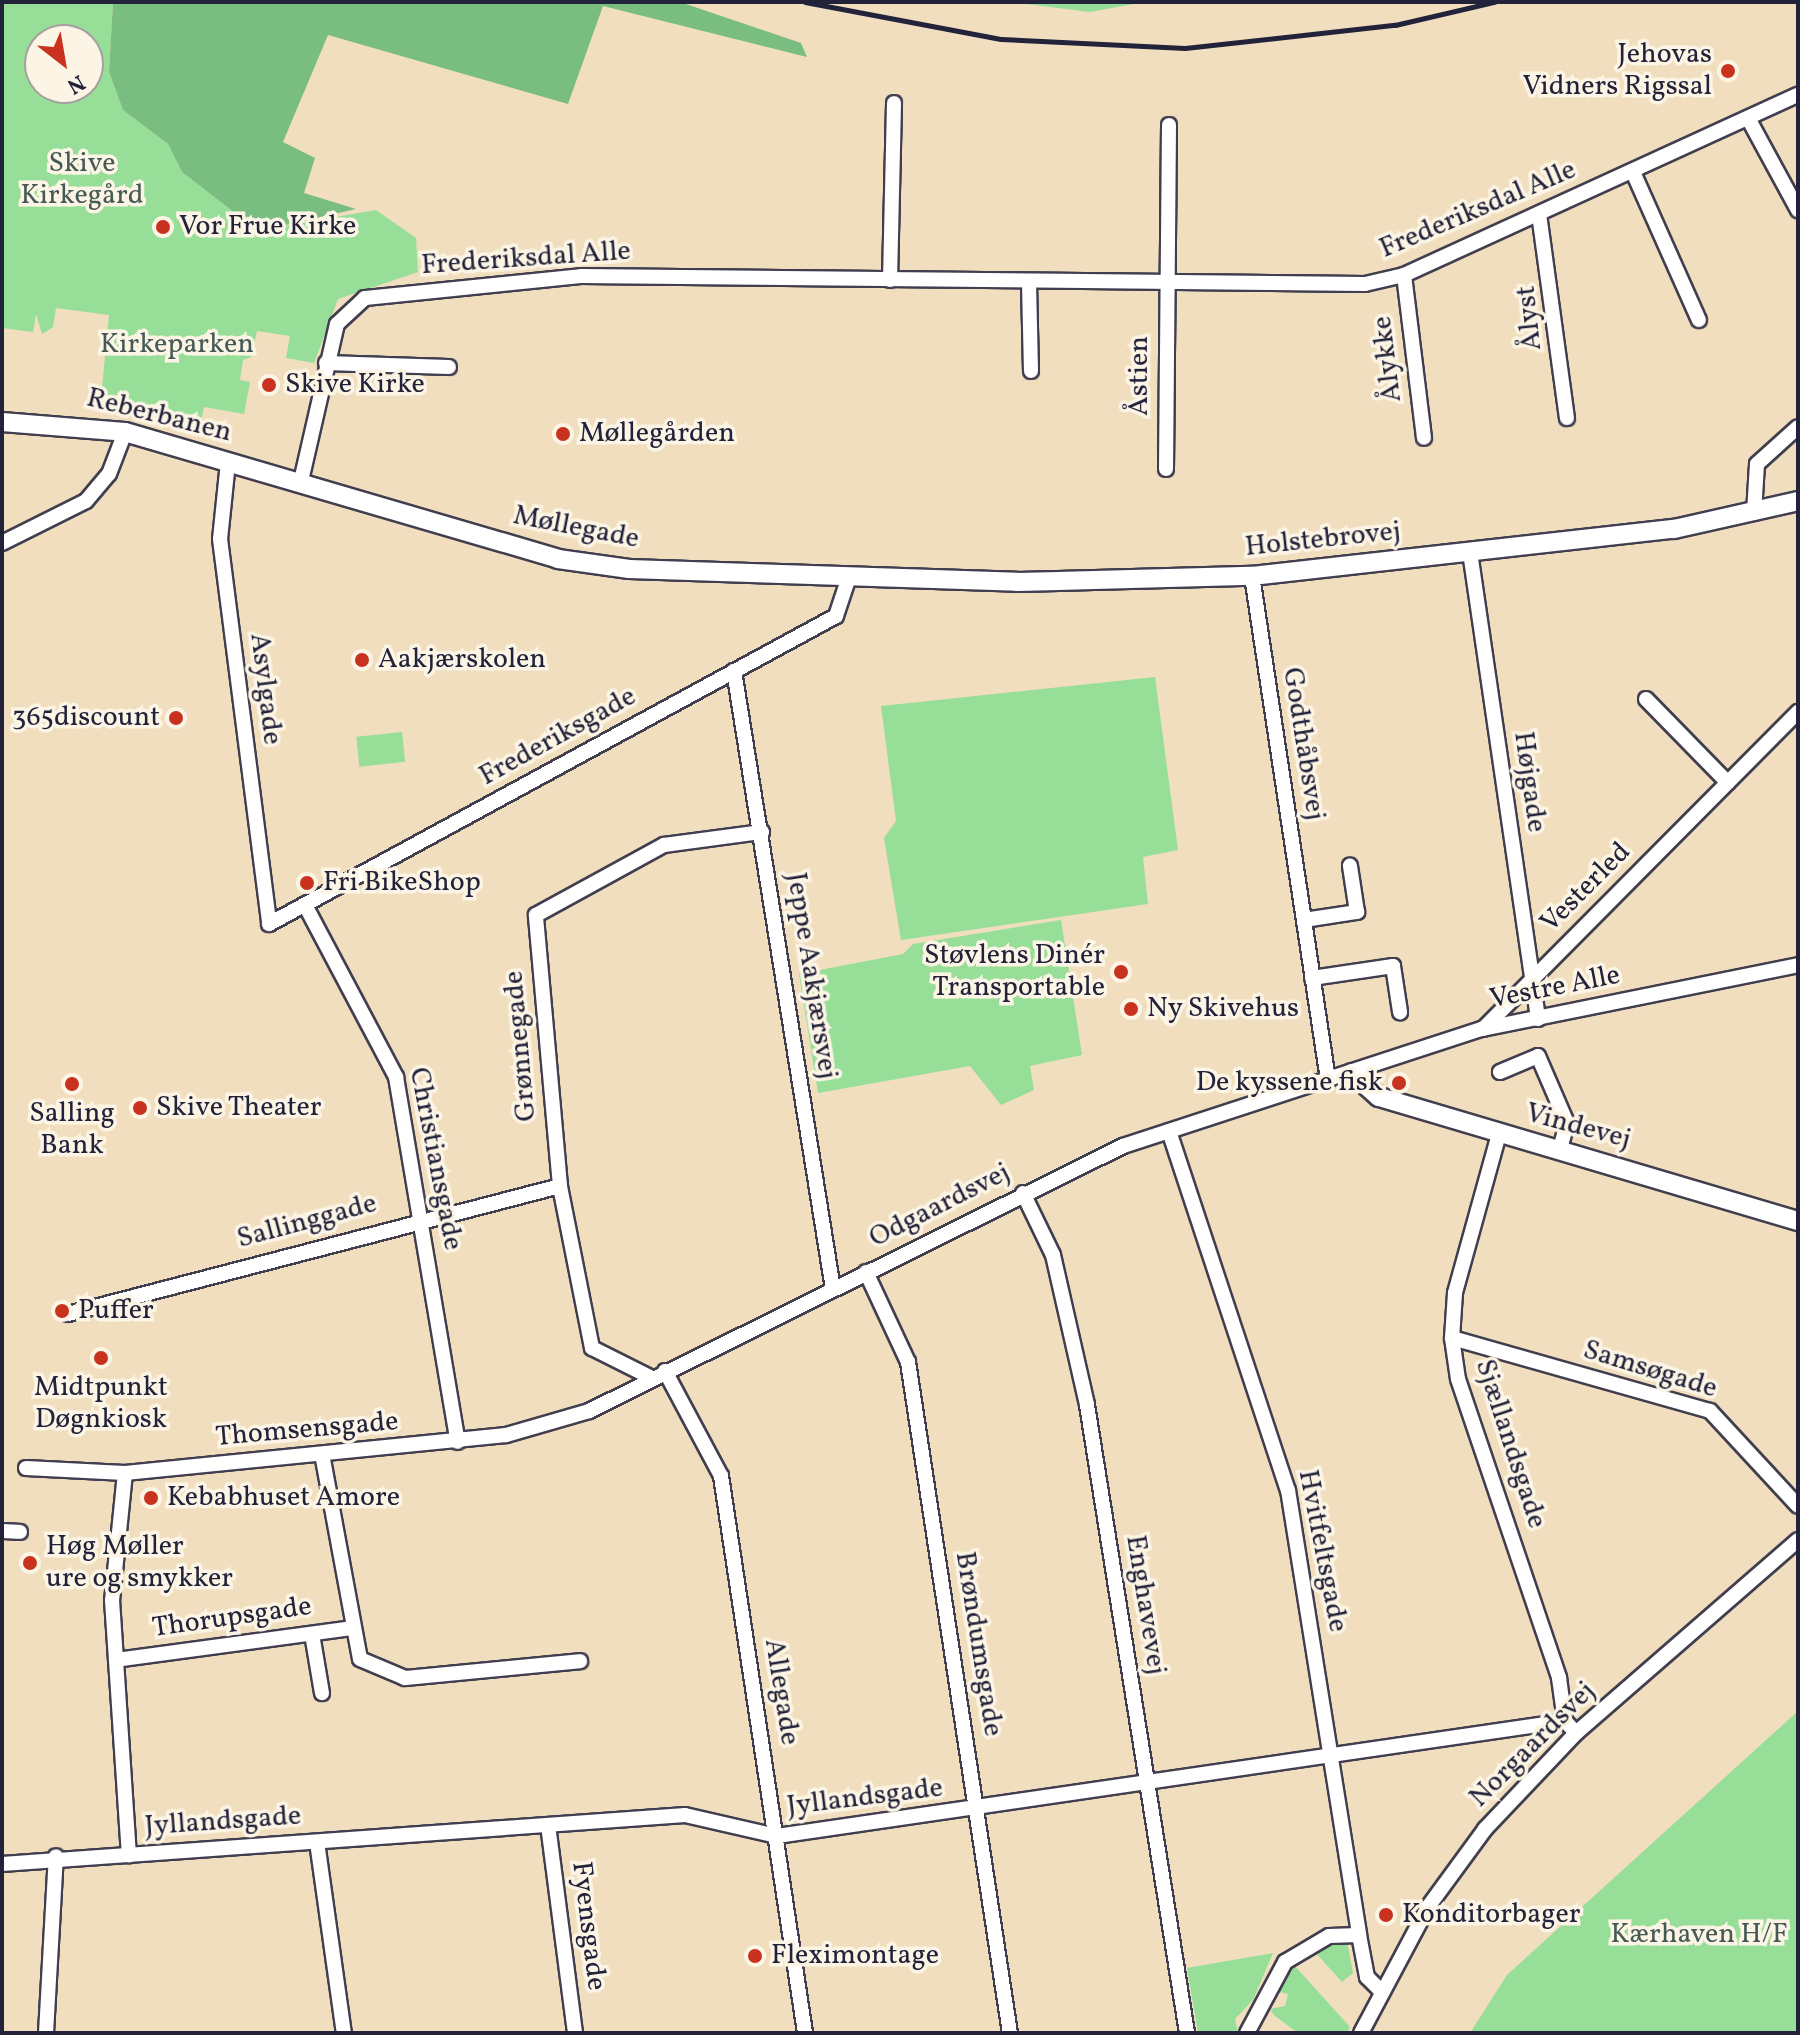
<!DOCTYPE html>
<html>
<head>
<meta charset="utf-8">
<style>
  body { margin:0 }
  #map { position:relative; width:1800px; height:2035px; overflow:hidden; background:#f1debe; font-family:Vollkorn,serif }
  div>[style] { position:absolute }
  .green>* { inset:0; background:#97de98; transform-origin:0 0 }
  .forest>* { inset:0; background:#79bd80 }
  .roads { filter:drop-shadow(2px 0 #413e4f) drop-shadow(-2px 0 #413e4f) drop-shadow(0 2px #413e4f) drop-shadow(0 -2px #413e4f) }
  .minor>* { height:14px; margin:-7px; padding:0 7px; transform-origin:7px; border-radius:7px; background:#fff }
  .tertiary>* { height:18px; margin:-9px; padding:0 9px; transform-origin:9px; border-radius:9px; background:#fff }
  .rail>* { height:5px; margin:-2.5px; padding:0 2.5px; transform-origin:2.5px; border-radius:2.5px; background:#22223b }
  .dots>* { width:22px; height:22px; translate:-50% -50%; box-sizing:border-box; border:4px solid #fcf5e5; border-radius:50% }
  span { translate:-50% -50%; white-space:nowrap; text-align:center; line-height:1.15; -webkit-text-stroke:7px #fcf5e5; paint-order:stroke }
  .poi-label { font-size:28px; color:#22223b }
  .right { translate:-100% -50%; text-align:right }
  .left { translate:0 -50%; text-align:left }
  .park-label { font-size:28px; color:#455a57 }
  .street-label { font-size:28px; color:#22223b }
  .frame { position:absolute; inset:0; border:4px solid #22223b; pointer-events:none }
  .north { position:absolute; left:24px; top:24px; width:80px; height:80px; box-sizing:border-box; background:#fcf5e5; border:2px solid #a5a1a1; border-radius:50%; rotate:149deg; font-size:22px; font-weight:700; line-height:32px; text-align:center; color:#22223b }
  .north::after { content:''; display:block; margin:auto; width:28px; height:36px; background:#c8321e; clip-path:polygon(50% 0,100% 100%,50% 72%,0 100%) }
</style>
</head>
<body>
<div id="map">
  <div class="green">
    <div style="clip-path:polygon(evenodd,2px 2px,113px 2px,109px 72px,123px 110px,168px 144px,182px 172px,261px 233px,264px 218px,273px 228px,376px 210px,416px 238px,418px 272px,338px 299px,314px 363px,286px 358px,290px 336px,257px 331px,251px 357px,243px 360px,240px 380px,250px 382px,244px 414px,204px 407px,200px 426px,130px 404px,100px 408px,109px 315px,56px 308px,53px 327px,42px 334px,36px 314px,33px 332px,2px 328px,2px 2px,40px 40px,88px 40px,88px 88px,40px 88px,40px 40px)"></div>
    <div style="clip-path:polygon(1009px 2px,1145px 2px,1090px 12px)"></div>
    <div style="clip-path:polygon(1155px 677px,1178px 850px,1143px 857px,1148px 904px,901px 940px,884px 838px,896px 821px,881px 706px)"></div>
    <div style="left:402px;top:732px;width:30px;height:46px;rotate:84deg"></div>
    <div style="clip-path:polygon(1061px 920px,1082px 1055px,1030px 1066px,1034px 1090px,1001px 1105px,970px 1066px,818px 1093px,799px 974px,903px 954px,913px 944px)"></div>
    <div style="clip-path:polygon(1798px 1711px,1798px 2033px,1470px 2033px,1507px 1975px)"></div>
    <div style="clip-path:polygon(1339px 1939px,1347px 1941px,1353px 1973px,1342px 1982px,1314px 1951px)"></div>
    <div style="clip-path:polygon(1273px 1953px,1253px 2000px,1235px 2019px,1238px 2033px,1198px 2033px,1187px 1968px)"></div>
    <div style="clip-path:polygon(1293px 1964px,1350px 2027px,1347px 2033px,1298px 2033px,1275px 2016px,1270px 2009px,1285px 2006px,1288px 1994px,1279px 1992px)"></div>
  </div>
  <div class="forest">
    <div style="clip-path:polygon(113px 2px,680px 2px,801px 43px,807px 57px,603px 6px,568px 104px,328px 35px,283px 142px,315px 158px,304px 193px,356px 209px,272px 228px,264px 219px,261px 233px,182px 172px,168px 144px,123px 110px,109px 72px)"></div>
  </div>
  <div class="roads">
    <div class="minor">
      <div style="left:1748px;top:118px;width:105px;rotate:61.5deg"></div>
      <div style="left:1633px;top:172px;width:162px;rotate:66deg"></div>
      <div style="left:1539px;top:214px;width:206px;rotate:82.2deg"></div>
      <div style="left:1404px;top:275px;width:164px;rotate:83deg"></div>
      <div style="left:890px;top:280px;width:177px;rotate:-88.7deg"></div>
      <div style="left:1029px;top:283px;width:88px;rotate:88.7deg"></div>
      <div style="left:326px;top:363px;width:123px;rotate:1.9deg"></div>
      <div style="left:228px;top:462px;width:77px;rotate:95.9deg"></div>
      <div style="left:220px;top:539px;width:388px;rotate:82.7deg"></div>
      <div style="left:269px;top:924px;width:645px;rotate:-28.51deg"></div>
      <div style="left:836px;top:616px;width:41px;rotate:-71.6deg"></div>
      <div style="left:1166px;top:469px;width:344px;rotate:-89.5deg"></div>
      <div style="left:301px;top:481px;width:161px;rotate:-77.1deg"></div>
      <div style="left:337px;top:324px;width:38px;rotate:-43deg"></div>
      <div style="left:365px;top:298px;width:217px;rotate:-5.8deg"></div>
      <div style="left:581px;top:276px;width:784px;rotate:0.58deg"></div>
      <div style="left:1365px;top:284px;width:40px;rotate:-13deg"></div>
      <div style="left:1404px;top:275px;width:433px;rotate:-24.6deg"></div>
      <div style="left:1754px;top:513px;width:49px;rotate:-86.5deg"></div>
      <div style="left:1757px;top:464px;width:55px;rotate:-42.1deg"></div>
      <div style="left:2px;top:543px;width:94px;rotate:-26.6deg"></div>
      <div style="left:86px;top:501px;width:35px;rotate:-50deg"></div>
      <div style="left:109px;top:474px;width:45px;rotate:-69.1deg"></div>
      <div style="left:1470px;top:552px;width:472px;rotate:81.7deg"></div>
      <div style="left:1252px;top:576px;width:510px;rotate:81.42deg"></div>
      <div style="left:734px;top:671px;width:626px;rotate:80.9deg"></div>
      <div style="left:1646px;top:699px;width:117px;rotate:45.7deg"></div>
      <div style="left:305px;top:905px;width:195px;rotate:62.1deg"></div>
      <div style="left:396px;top:1077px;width:370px;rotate:80.4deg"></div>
      <div style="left:1304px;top:920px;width:54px;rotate:-8.6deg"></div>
      <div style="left:1357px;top:912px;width:47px;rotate:-98.7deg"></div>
      <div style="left:1312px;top:978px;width:82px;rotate:-8.4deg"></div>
      <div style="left:1393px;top:966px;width:47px;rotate:81.3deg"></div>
      <div style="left:1483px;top:1029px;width:447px;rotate:-45.2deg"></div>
      <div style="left:1500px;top:1072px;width:41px;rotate:-22.8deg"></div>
      <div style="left:1538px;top:1056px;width:73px;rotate:66.6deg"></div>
      <div style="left:1567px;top:1123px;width:27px;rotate:105deg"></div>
      <div style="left:1169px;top:1131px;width:378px;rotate:71.7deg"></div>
      <div style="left:1288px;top:1490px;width:451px;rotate:80.9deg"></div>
      <div style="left:1359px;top:1935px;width:43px;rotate:79.2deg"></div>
      <div style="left:1367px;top:1977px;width:18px;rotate:45deg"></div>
      <div style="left:1499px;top:1134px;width:165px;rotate:105.5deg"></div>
      <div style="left:1455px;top:1293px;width:45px;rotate:93.8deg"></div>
      <div style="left:1452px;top:1338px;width:41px;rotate:81.7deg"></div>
      <div style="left:1458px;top:1379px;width:316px;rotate:71.3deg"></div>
      <div style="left:1559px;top:1678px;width:43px;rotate:82.1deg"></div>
      <div style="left:1023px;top:1193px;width:69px;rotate:64.2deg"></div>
      <div style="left:1053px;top:1255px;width:154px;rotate:77.2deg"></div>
      <div style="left:1087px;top:1405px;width:636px;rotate:80.95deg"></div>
      <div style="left:866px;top:1272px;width:99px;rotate:65deg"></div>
      <div style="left:908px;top:1362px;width:679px;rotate:81.36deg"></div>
      <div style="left:68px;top:1314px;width:508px;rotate:-14.58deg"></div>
      <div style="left:1452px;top:1338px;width:268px;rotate:15.8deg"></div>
      <div style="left:1710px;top:1411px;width:129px;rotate:47.2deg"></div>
      <div style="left:665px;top:1371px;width:119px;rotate:61.9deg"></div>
      <div style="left:721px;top:1476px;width:563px;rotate:81.42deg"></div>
      <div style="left:652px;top:1378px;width:67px;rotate:-153.4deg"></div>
      <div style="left:592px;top:1348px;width:165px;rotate:-101.2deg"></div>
      <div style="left:560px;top:1186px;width:272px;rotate:-95.1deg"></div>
      <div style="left:536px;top:915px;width:146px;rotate:-28.7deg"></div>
      <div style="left:664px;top:845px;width:99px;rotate:-7.6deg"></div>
      <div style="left:322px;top:1454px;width:208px;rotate:79.5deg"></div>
      <div style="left:360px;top:1659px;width:49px;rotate:22.9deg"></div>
      <div style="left:405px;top:1678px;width:176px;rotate:-5.5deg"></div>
      <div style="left:26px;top:1468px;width:99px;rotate:2.9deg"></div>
      <div style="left:125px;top:1473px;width:383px;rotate:-5.7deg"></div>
      <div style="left:506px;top:1435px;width:86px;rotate:-16.1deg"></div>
      <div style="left:589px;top:1411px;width:596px;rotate:-26.39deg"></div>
      <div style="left:1123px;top:1146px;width:378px;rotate:-18.1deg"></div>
      <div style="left:1482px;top:1029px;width:322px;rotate:-11.4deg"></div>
      <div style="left:125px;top:1473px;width:128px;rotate:95.8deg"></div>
      <div style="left:112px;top:1600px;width:256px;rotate:86.2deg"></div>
      <div style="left:2px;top:1531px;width:18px;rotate:3deg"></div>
      <div style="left:312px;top:1634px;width:60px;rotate:80.4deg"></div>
      <div style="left:116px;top:1660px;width:240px;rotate:-7.7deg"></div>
      <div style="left:548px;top:1825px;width:210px;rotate:82.6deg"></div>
      <div style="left:317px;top:1842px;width:193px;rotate:82deg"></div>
      <div style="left:2px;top:1864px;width:685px;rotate:-4.1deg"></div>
      <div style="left:685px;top:1815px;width:94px;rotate:12.9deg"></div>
      <div style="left:777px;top:1836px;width:796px;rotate:-8.3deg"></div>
      <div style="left:1565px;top:1721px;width:16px;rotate:47deg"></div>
      <div style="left:46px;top:2033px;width:177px;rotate:-86.8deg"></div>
      <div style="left:1247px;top:2033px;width:81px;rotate:-61.8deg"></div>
      <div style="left:1285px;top:1962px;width:51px;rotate:-30.6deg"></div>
      <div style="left:1329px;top:1936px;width:30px;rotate:-2deg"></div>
      <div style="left:1361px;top:2033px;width:143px;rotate:-62deg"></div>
      <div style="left:1428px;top:1907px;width:97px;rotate:-53.8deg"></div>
      <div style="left:1485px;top:1829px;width:132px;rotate:-46.5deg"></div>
      <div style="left:1576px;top:1733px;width:294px;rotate:-41deg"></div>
    </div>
    <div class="tertiary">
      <div style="left:2px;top:422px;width:123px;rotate:4.6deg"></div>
      <div style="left:125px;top:432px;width:451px;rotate:16.3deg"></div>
      <div style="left:558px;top:559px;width:72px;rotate:8deg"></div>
      <div style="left:629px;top:569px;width:388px;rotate:1.9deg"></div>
      <div style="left:1017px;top:582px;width:235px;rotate:-1.5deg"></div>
      <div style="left:1252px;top:576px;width:425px;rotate:-6.4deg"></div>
      <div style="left:1674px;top:529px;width:127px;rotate:-12.7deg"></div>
      <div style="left:1352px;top:1073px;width:36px;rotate:42deg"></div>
      <div style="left:1379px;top:1097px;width:437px;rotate:16.5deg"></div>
    </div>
  </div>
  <div class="rail">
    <div style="left:805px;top:2px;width:199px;rotate:10.7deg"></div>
    <div style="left:1001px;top:39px;width:184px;rotate:2.8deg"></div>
    <div style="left:1185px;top:48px;width:211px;rotate:-6.3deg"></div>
    <div style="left:1395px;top:25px;width:102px;rotate:-13.1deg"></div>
  </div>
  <div class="dots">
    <div style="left:1728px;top:71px;background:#c8321e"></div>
    <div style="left:163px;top:227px;background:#c8321e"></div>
    <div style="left:269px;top:385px;background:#c8321e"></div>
    <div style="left:563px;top:434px;background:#c8321e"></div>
    <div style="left:362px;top:660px;background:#c8321e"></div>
    <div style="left:176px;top:718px;background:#c8321e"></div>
    <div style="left:307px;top:883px;background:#c8321e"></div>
    <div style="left:1121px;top:972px;background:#c8321e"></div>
    <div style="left:1131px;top:1009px;background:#c8321e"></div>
    <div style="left:1399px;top:1083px;background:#c8321e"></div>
    <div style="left:72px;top:1084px;background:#c8321e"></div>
    <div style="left:140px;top:1108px;background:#c8321e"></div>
    <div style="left:62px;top:1311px;background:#c8321e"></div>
    <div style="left:101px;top:1358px;background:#c8321e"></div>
    <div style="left:151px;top:1498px;background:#c8321e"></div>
    <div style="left:30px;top:1563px;background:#c8321e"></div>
    <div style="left:1386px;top:1915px;background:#c8321e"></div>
    <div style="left:755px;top:1956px;background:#c8321e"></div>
  </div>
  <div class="poi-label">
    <span class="right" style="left:1712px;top:71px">Jehovas<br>Vidners Rigssal</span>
    <span class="left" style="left:179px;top:227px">Vor Frue Kirke</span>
    <span class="left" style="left:285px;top:385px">Skive Kirke</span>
    <span class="left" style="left:579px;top:434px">Møllegården</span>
    <span class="left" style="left:378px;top:660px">Aakjærskolen</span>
    <span class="right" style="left:160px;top:718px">365discount</span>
    <span class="left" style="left:323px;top:883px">Fri BikeShop</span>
    <span class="right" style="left:1105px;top:972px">Støvlens Dinér<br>Transportable</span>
    <span class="left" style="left:1147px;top:1009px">Ny Skivehus</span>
    <span class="right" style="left:1383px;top:1083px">De kyssene fisk</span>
    <span class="left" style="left:156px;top:1108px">Skive Theater</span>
    <span style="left:72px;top:1130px">Salling<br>Bank</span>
    <span class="left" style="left:78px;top:1311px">Puffer</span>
    <span style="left:101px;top:1404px">Midtpunkt<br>Døgnkiosk</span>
    <span class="left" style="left:167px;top:1498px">Kebabhuset Amore</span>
    <span class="left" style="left:46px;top:1563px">Høg Møller<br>ure og smykker</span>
    <span class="left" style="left:1402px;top:1915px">Konditorbager</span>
    <span class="left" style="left:771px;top:1956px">Fleximontage</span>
  </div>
  <div class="park-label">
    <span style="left:82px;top:180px">Skive<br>Kirkegård</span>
    <span style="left:177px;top:345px">Kirkeparken</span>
    <span style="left:1699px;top:1935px">Kærhaven H/F</span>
  </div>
  <div class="street-label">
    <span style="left:1478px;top:210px;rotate:-23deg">Frederiksdal Alle</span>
    <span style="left:526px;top:259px;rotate:-4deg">Frederiksdal Alle</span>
    <span style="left:1530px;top:318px;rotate:-96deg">Ålyst</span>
    <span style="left:1388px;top:359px;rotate:-97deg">Ålykke</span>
    <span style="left:1140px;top:376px;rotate:-90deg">Åstien</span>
    <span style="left:159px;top:416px;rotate:14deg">Reberbanen</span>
    <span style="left:576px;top:528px;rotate:11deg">Møllegade</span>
    <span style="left:1323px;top:540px;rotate:-6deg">Holstebrovej</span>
    <span style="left:265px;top:689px;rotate:83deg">Asylgade</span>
    <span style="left:558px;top:737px;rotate:-29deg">Frederiksgade</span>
    <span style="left:1303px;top:744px;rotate:81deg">Godthåbsvej</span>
    <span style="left:1529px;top:782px;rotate:82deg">Højgade</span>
    <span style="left:1586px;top:888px;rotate:-45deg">Vesterled</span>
    <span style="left:811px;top:976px;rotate:81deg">Jeppe Aakjærsvej</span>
    <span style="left:1555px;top:988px;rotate:-11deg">Vestre Alle</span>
    <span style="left:521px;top:1046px;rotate:-95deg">Grønnegade</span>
    <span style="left:1578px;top:1127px;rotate:15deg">Vindevej</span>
    <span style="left:435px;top:1159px;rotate:79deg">Christiansgade</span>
    <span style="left:940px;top:1206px;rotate:-27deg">Odgaardsvej</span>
    <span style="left:307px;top:1222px;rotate:-15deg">Sallinggade</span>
    <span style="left:1650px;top:1370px;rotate:17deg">Samsøgade</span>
    <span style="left:307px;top:1430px;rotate:-5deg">Thomsensgade</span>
    <span style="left:1510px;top:1444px;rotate:72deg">Sjællandsgade</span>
    <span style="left:1322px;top:1551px;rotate:79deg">Hvitfeltsgade</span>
    <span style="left:1145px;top:1605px;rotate:81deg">Enghavevej</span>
    <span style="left:232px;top:1618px;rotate:-8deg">Thorupsgade</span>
    <span style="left:978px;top:1644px;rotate:81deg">Brøndumsgade</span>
    <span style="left:781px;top:1692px;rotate:81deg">Allegade</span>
    <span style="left:1533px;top:1745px;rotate:-45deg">Norgaardsvej</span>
    <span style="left:865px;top:1798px;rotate:-7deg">Jyllandsgade</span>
    <span style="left:223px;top:1822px;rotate:-4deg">Jyllandsgade</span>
    <span style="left:588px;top:1926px;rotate:83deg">Fyensgade</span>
  </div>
  <div class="frame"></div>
  <div class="north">N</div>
</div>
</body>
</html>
